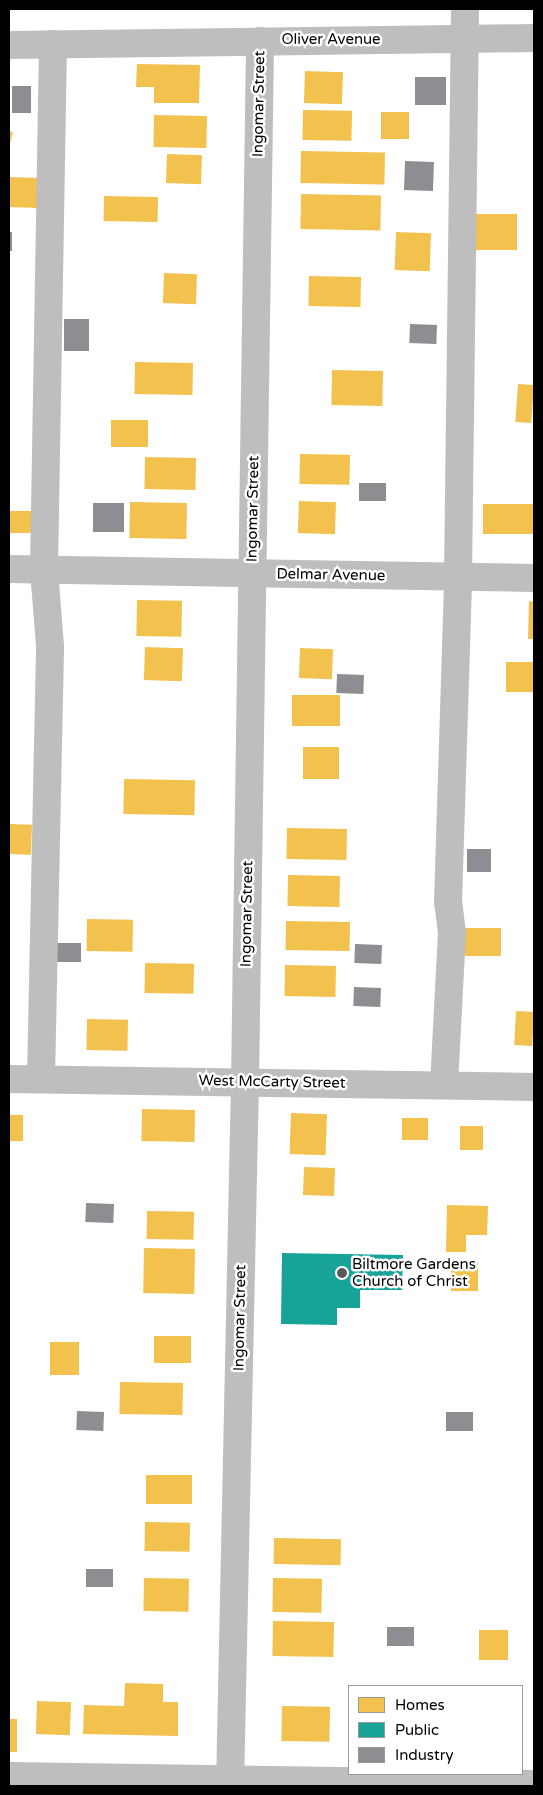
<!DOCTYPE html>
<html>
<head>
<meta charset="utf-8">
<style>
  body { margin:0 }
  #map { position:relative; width:543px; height:1795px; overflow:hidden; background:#fff; font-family:"Varela Round",sans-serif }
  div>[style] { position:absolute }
  .homes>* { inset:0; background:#f2c14e; transform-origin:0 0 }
  .public>* { inset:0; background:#17a398 }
  .industry>* { inset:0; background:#8d8d92; transform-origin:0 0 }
  .minor>* { height:28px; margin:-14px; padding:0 14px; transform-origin:14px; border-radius:14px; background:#bebebe }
  .dots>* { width:14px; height:14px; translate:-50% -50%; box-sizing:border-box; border:2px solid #fff; border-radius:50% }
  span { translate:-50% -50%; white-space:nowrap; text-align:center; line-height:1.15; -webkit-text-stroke:5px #fff; paint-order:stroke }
  .street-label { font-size:15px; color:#000 }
  .poi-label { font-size:15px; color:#000 }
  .left { translate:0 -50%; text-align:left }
  .frame { position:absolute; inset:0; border:10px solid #000; pointer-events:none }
  .legend { position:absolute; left:348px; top:1685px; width:175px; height:90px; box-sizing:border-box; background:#fff; border:1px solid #999; margin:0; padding:6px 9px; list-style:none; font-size:15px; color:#000 }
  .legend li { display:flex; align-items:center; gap:10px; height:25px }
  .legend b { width:25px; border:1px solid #999 }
</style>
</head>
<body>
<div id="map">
  <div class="homes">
    <div style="clip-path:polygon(137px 64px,200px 65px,199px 103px,154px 103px,154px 87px,136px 87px)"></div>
    <div style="left:305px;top:71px;width:38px;height:32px;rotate:2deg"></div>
    <div style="left:303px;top:110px;width:49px;height:30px;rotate:1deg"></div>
    <div style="left:381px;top:112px;width:28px;height:27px"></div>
    <div style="left:154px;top:115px;width:53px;height:32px;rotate:1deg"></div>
    <div style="left:9px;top:131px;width:4px;height:28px;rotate:14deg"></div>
    <div style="left:301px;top:151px;width:84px;height:32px;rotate:1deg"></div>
    <div style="left:167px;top:154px;width:35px;height:29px;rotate:2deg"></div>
    <div style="left:9px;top:177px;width:30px;height:30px;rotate:2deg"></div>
    <div style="left:301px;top:194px;width:80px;height:35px;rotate:1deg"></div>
    <div style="left:104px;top:196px;width:54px;height:25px;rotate:1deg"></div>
    <div style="left:473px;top:214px;width:44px;height:36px"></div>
    <div style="left:396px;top:232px;width:35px;height:38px;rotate:2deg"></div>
    <div style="left:164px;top:273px;width:33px;height:30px;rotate:2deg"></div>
    <div style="left:309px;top:276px;width:52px;height:30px;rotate:1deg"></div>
    <div style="left:135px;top:362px;width:58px;height:32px;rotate:1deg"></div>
    <div style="left:332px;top:370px;width:51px;height:35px;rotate:1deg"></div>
    <div style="left:518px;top:384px;width:16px;height:38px;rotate:4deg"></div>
    <div style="left:111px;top:420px;width:37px;height:27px"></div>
    <div style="left:300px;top:454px;width:50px;height:30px;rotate:1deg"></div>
    <div style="left:145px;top:457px;width:51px;height:32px;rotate:1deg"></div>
    <div style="left:299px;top:501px;width:37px;height:32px;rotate:2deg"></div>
    <div style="left:130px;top:502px;width:57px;height:36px;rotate:1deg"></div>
    <div style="left:483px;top:504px;width:51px;height:30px"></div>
    <div style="left:9px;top:511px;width:22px;height:22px"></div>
    <div style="left:137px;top:600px;width:45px;height:36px;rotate:1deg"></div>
    <div style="clip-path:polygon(529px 601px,534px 602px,534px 639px,528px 639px)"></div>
    <div style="left:145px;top:647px;width:38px;height:33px;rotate:2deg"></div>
    <div style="left:300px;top:648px;width:33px;height:30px;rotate:2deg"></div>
    <div style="left:506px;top:662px;width:28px;height:30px"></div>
    <div style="left:292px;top:695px;width:48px;height:31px"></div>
    <div style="left:303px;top:747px;width:36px;height:32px"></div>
    <div style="left:124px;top:779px;width:71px;height:35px;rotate:1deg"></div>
    <div style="left:9px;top:824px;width:23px;height:30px;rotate:2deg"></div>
    <div style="left:287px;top:828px;width:60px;height:31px;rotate:1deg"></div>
    <div style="left:288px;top:875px;width:52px;height:31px;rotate:1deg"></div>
    <div style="left:87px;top:919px;width:46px;height:32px;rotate:1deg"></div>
    <div style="left:286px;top:921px;width:64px;height:29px;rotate:1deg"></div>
    <div style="left:465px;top:928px;width:36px;height:28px"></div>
    <div style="left:145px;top:963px;width:49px;height:30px;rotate:1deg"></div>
    <div style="left:285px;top:965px;width:51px;height:31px;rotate:1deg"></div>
    <div style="left:516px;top:1011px;width:18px;height:34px;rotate:3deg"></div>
    <div style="left:87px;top:1019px;width:41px;height:31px;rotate:1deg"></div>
    <div style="left:142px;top:1109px;width:53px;height:32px;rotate:1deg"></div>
    <div style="left:291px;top:1113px;width:36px;height:41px;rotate:2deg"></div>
    <div style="left:9px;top:1115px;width:14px;height:26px"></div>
    <div style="left:402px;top:1118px;width:26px;height:22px"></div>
    <div style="left:460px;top:1126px;width:23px;height:24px"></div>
    <div style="left:304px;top:1167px;width:31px;height:28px;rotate:2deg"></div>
    <div style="clip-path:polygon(447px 1205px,488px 1206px,487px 1235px,466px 1235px,466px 1252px,446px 1252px)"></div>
    <div style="left:147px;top:1211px;width:47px;height:28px;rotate:1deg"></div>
    <div style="left:144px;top:1248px;width:51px;height:45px;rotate:1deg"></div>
    <div style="left:451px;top:1262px;width:27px;height:29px"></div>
    <div style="left:154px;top:1336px;width:37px;height:27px"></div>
    <div style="left:50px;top:1342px;width:29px;height:33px"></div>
    <div style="left:120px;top:1382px;width:63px;height:32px;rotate:1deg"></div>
    <div style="left:146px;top:1475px;width:46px;height:29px"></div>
    <div style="left:145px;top:1522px;width:45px;height:29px;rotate:1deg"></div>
    <div style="left:274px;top:1538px;width:67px;height:26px;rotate:1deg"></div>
    <div style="left:144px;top:1578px;width:45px;height:33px;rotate:1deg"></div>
    <div style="left:273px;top:1578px;width:49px;height:34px;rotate:1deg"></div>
    <div style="left:273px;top:1621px;width:61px;height:35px;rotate:1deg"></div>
    <div style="left:479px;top:1630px;width:29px;height:30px"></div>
    <div style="clip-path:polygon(125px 1683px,163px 1684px,163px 1702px,178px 1702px,178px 1736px,83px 1734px,84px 1705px,124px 1706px)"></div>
    <div style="left:37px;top:1701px;width:34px;height:33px;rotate:2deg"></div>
    <div style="left:282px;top:1706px;width:48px;height:35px;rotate:1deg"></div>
    <div style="left:9px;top:1719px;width:8px;height:33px"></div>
  </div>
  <div class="public">
    <div style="clip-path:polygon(282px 1253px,403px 1255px,402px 1290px,360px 1290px,360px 1308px,337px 1308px,337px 1325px,281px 1324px)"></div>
  </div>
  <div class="industry">
    <div style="left:415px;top:77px;width:31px;height:28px"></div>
    <div style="left:12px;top:86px;width:19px;height:27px"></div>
    <div style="left:405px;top:161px;width:29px;height:29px;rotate:2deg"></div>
    <div style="left:9px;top:232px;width:3px;height:19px"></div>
    <div style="left:64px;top:319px;width:25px;height:32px"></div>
    <div style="left:410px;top:324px;width:27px;height:19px;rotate:2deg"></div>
    <div style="left:359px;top:483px;width:27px;height:18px"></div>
    <div style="left:93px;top:503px;width:31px;height:29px"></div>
    <div style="left:337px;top:674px;width:27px;height:19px;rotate:2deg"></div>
    <div style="left:467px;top:849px;width:24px;height:23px"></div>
    <div style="left:54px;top:943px;width:27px;height:19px"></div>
    <div style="left:355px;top:944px;width:27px;height:19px;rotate:2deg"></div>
    <div style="left:354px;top:987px;width:27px;height:19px;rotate:2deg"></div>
    <div style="left:86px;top:1203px;width:28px;height:19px;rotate:2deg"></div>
    <div style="left:77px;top:1411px;width:27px;height:19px;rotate:2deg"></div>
    <div style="left:446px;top:1412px;width:27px;height:19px"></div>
    <div style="left:86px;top:1569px;width:27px;height:18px"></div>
    <div style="left:387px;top:1627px;width:27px;height:19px"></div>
  </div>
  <div class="minor">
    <div style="left:9px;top:45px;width:525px;rotate:-0.76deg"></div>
    <div style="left:9px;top:569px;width:525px;rotate:0.98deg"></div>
    <div style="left:9px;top:1079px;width:525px;rotate:0.87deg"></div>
    <div style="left:41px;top:1079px;width:433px;rotate:-88.8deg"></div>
    <div style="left:50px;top:646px;width:76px;rotate:-94.5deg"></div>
    <div style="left:44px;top:570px;width:526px;rotate:-89.02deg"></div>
    <div style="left:444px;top:1085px;width:152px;rotate:-87deg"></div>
    <div style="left:452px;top:933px;width:31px;rotate:-97deg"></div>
    <div style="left:448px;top:902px;width:325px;rotate:-88.2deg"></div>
    <div style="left:458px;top:577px;width:568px;rotate:-89.29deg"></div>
    <div style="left:9px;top:1776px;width:525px;rotate:0.87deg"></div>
    <div style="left:230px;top:1786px;width:704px;rotate:-88.78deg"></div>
    <div style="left:245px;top:1082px;width:1041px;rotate:-89.17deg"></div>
  </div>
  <div class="dots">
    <div style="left:342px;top:1273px;background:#595959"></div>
  </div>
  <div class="street-label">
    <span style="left:331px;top:40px">Oliver Avenue</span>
    <span style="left:259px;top:104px;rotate:-89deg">Ingomar Street</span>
    <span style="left:253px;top:509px;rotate:-89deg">Ingomar Street</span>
    <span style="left:331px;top:575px;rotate:1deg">Delmar Avenue</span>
    <span style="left:247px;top:914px;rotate:-89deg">Ingomar Street</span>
    <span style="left:272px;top:1082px;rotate:1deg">West McCarty Street</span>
    <span style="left:240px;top:1318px;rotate:-89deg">Ingomar Street</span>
  </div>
  <div class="poi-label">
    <span class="left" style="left:352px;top:1273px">Biltmore Gardens<br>Church of Christ</span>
  </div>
  <div class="frame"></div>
  <ul class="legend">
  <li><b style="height:14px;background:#f2c14e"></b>Homes</li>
  <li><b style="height:14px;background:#17a398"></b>Public</li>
  <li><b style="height:14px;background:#8d8d92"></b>Industry</li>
  </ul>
</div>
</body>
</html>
